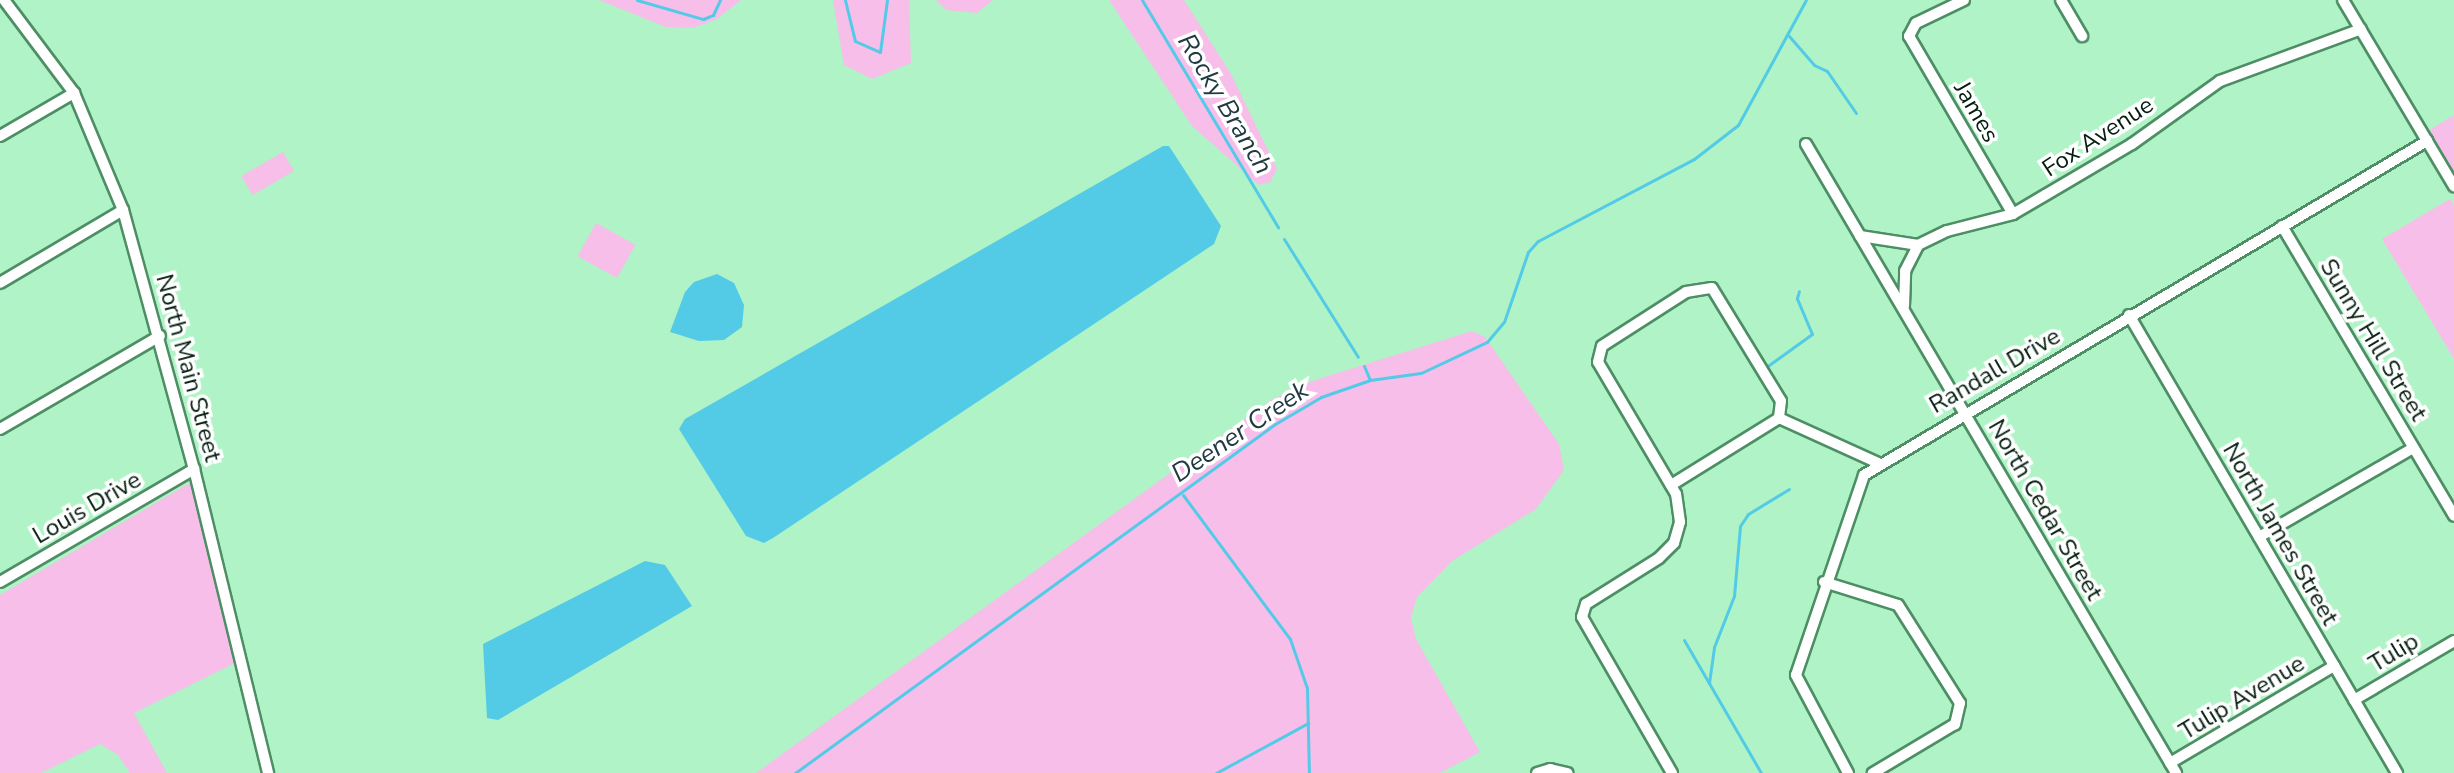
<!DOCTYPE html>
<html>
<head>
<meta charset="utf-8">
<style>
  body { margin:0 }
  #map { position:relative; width:2454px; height:773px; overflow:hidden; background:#b0f3c6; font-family:"Nunito Sans",sans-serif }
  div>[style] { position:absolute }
  .green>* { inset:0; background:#f6bee9; transform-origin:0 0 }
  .water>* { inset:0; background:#53cbe6 }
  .stream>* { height:3px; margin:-1.5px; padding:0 1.5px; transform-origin:1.5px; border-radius:1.5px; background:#53cbe6 }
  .roads { filter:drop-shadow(2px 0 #4d8e65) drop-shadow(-2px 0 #4d8e65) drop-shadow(0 2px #4d8e65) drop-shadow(0 -2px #4d8e65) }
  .minor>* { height:10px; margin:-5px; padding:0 5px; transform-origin:5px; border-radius:5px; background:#fff }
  span { translate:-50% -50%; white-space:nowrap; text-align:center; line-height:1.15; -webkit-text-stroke:7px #fff; paint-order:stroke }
  .street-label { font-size:24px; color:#031d0e }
  .water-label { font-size:26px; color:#203a41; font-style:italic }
</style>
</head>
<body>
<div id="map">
  <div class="green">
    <div style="clip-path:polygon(599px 0,741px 0,717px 19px,693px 28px,666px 27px)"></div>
    <div style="clip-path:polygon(833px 0,909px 0,911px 63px,872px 79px,844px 65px)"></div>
    <div style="clip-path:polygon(936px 0,993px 0,977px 13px,946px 10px)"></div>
    <div style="clip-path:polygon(1109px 0,1184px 0,1231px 74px,1277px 169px,1270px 182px,1259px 185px,1192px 126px)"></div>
    <div style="clip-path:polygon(2454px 115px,2454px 174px,2428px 131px)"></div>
    <div style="left:283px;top:152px;width:22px;height:48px;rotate:60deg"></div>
    <div style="clip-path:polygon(2450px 199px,2454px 206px,2454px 359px,2382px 239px)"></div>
    <div style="left:596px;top:223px;width:45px;height:38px;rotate:29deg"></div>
    <div style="clip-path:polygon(1472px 331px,1485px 337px,1559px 444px,1564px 470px,1536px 509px,1452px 561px,1417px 597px,1411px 618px,1416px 639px,1480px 752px,1440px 773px,756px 773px,1271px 400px,1312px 381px)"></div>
    <div style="clip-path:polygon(191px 482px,235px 663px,134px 713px,167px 773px,130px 773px,118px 755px,100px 744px,41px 773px,0 773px,0 595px)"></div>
  </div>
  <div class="water">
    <div style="clip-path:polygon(1163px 146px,1169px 146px,1221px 226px,1214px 244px,773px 538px,764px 543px,746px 536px,679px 429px,685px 419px)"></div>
    <div style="clip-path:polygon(717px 274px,734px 283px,744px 305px,742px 327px,724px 340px,699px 341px,670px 332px,685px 292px,694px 282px)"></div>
    <div style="clip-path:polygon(645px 561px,665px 565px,692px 606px,498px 720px,487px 718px,483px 644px)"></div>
  </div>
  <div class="stream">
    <div style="left:637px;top:0;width:69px;rotate:16.1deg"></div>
    <div style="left:703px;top:19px;width:11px;rotate:-22deg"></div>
    <div style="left:713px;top:15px;width:17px;rotate:-65deg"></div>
    <div style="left:845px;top:0;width:42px;rotate:76.3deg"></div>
    <div style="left:855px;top:41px;width:27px;rotate:24deg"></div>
    <div style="left:880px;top:52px;width:52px;rotate:-82.3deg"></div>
    <div style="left:1142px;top:0;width:265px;rotate:59.1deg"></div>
    <div style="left:1789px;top:36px;width:38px;rotate:49deg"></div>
    <div style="left:1814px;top:65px;width:14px;rotate:25deg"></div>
    <div style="left:1827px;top:71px;width:51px;rotate:55.4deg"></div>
    <div style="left:1284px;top:239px;width:139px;rotate:57.9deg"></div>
    <div style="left:1769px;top:365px;width:53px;rotate:-35.8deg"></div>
    <div style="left:1812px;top:334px;width:39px;rotate:-113deg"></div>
    <div style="left:1797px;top:298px;width:7px;rotate:-74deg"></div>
    <div style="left:1364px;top:366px;width:15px;rotate:67deg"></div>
    <div style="left:1183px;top:495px;width:179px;rotate:53.4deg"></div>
    <div style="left:1290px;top:639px;width:52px;rotate:70.9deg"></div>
    <div style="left:1307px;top:688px;width:85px;rotate:88.7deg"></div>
    <div style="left:1684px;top:640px;width:154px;rotate:59.9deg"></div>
    <div style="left:1709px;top:683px;width:36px;rotate:-82deg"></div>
    <div style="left:1714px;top:647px;width:55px;rotate:-68.6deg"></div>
    <div style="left:1734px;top:596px;width:70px;rotate:-85.1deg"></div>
    <div style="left:1740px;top:526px;width:14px;rotate:-56deg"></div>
    <div style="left:1748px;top:514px;width:48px;rotate:-31.4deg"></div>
    <div style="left:795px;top:773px;width:593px;rotate:-36.02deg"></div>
    <div style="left:1275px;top:424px;width:53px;rotate:-30.4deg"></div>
    <div style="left:1321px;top:397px;width:52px;rotate:-19.1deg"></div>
    <div style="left:1370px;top:380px;width:51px;rotate:-7.8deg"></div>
    <div style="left:1421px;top:373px;width:73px;rotate:-25.2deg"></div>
    <div style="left:1487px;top:342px;width:26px;rotate:-50deg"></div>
    <div style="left:1504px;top:322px;width:74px;rotate:-71.1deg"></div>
    <div style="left:1528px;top:252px;width:15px;rotate:-48deg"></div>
    <div style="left:1538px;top:241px;width:176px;rotate:-27.7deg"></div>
    <div style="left:1694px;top:159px;width:56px;rotate:-37.7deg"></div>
    <div style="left:1738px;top:125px;width:142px;rotate:-61.5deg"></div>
    <div style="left:1216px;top:773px;width:105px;rotate:-28.5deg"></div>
  </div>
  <div class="roads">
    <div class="minor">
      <div style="left:4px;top:0;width:116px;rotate:53deg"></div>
      <div style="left:74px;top:93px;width:127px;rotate:67.3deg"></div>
      <div style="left:123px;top:210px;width:269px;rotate:74.7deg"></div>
      <div style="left:194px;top:469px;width:313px;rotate:76.3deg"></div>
      <div style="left:1964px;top:0;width:53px;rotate:154.4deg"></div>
      <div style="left:1916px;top:23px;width:15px;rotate:118deg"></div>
      <div style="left:1909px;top:36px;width:206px;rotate:59.7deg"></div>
      <div style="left:2061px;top:0;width:42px;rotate:59.7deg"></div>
      <div style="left:2343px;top:0;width:217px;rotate:59.2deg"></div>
      <div style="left:0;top:136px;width:86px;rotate:-30.2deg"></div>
      <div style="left:1806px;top:144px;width:730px;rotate:59.53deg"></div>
      <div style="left:2282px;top:226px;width:337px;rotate:59.3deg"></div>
      <div style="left:1860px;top:236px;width:59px;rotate:8.8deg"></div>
      <div style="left:0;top:283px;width:143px;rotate:-30.7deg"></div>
      <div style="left:1904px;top:306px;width:35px;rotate:-88deg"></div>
      <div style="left:1905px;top:271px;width:29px;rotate:-63deg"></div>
      <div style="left:1918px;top:245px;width:32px;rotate:-26deg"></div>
      <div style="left:1947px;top:231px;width:68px;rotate:-14.4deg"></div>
      <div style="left:2013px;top:214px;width:138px;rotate:-30.5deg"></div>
      <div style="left:2132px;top:144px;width:108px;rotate:-35.6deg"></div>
      <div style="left:2220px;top:81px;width:150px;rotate:-20.2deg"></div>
      <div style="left:2129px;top:315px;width:531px;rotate:59.67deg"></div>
      <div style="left:0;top:429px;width:185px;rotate:-30.2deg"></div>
      <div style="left:1671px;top:485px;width:127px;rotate:-31.8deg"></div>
      <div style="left:2259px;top:537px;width:178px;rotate:-30deg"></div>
      <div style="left:0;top:582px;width:225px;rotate:-30.2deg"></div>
      <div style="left:1824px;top:582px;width:77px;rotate:17.3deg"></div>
      <div style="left:1898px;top:605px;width:116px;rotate:57.7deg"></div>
      <div style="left:1960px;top:703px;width:22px;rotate:103deg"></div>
      <div style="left:1955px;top:724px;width:96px;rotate:149.1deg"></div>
      <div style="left:2354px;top:700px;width:116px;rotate:-30.5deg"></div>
      <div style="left:2170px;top:763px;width:191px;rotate:-30.6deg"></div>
      <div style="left:1537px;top:773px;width:14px;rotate:-17deg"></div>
      <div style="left:1550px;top:769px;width:18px;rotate:13deg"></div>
      <div style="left:1672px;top:773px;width:180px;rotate:-120deg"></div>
      <div style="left:1582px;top:617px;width:14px;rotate:-73deg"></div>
      <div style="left:1586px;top:604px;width:86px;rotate:-32.2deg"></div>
      <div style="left:1659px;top:558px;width:21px;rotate:-45deg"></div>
      <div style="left:1674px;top:543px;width:22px;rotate:-74deg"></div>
      <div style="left:1680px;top:522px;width:28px;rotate:-98deg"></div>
      <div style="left:1676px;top:494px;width:153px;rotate:-120.6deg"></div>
      <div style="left:1598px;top:362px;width:16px;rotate:-76deg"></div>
      <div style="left:1602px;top:346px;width:100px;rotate:-32.7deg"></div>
      <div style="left:1686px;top:292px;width:26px;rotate:-9deg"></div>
      <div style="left:1712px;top:288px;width:132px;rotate:58.6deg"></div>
      <div style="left:1781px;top:401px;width:17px;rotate:97deg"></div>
      <div style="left:1779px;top:418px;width:109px;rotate:24.4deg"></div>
      <div style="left:1848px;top:773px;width:111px;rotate:-118deg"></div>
      <div style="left:1796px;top:675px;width:211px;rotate:-71.2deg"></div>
      <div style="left:1864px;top:475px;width:655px;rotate:-30.68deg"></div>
    </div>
  </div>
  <div class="street-label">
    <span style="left:1976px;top:112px;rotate:60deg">James</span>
    <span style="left:2098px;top:137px;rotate:-33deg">Fox Avenue</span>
    <span style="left:2373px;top:340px;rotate:59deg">Sunny Hill Street</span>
    <span style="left:188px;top:368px;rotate:75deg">North Main Street</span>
    <span style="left:1995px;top:371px;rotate:-30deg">Randall Drive</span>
    <span style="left:87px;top:508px;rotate:-30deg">Louis Drive</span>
    <span style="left:2045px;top:510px;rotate:60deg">North Cedar Street</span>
    <span style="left:2280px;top:534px;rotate:60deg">North James Street</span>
    <span style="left:2394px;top:653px;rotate:-31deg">Tulip</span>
    <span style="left:2242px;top:698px;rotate:-31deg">Tulip Avenue</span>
  </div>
  <div class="water-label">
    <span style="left:1225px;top:104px;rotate:59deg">Rocky Branch</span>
    <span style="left:1240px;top:432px;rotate:-34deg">Deener Creek</span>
  </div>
</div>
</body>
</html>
